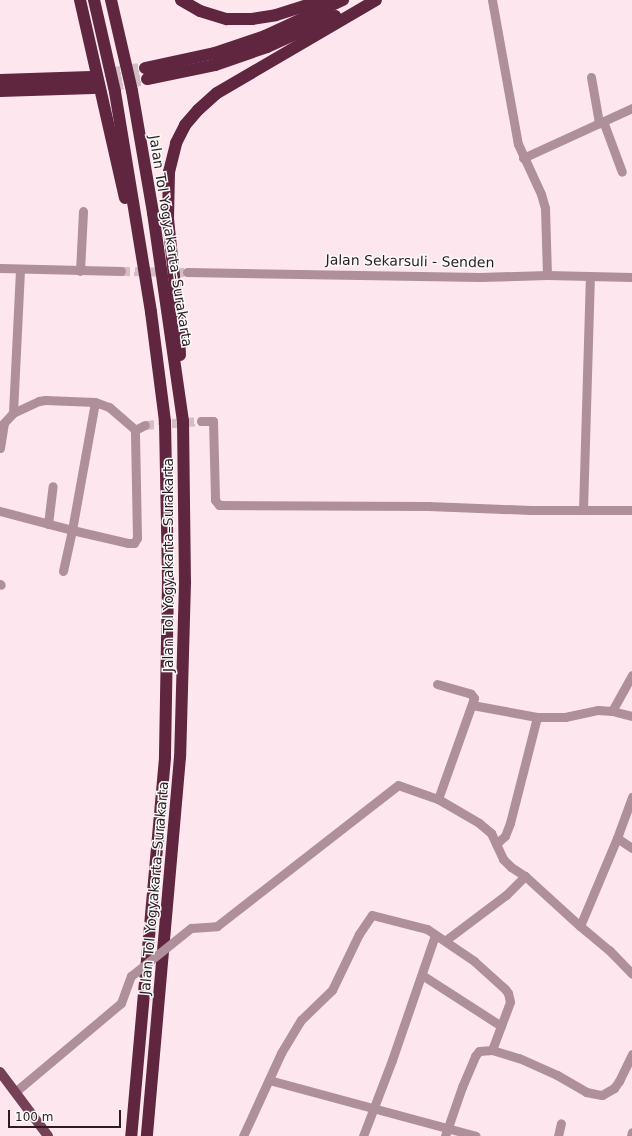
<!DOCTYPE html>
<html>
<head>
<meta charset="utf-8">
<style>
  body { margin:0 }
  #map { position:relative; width:632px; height:1136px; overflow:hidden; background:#fde6ee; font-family:"DejaVu Sans",sans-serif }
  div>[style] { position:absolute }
  .minor-tunnel>* { height:9px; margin-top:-4.5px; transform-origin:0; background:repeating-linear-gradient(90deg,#d3bec5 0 9px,transparent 0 13.5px) }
  .highway-tunnel>* { height:12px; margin-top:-6px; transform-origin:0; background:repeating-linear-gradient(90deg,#d3bec5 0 12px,transparent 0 18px) }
  .minor>* { height:9px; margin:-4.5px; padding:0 4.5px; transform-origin:4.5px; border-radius:4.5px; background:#ae8f9a }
  .major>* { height:10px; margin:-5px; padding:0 5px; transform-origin:5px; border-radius:5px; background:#764156 }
  .highway>* { height:12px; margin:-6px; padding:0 6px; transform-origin:6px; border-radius:6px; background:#60253f }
  .minor-bridge>* { height:9px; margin:-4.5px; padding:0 4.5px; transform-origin:4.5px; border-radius:4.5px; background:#ae8f9a }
  span { translate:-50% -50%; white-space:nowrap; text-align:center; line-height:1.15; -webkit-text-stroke:3px #fafafa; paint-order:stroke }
  .street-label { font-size:14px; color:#2b1d22 }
  .scale { position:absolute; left:8px; top:1110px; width:113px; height:18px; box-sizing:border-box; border:2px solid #2b1d22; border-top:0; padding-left:5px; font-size:12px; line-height:14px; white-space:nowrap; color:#2b1d22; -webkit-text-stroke:3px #fafafa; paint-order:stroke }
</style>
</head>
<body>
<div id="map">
  <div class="minor-tunnel">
    <div style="left:121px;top:271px;width:66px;rotate:0.9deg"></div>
    <div style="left:145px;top:425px;width:56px;rotate:-4.1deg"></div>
  </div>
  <div class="highway-tunnel">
    <div style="left:91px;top:77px;width:55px;rotate:-9.5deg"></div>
    <div style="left:93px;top:88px;width:55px;rotate:-9.5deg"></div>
  </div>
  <div class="minor">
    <div style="left:492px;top:0;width:146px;rotate:79.8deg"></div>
    <div style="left:518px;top:144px;width:55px;rotate:65.3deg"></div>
    <div style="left:541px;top:194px;width:15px;rotate:74deg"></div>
    <div style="left:545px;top:208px;width:67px;rotate:88.3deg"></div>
    <div style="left:591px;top:77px;width:47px;rotate:80.1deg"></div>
    <div style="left:603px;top:121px;width:54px;rotate:69.6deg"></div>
    <div style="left:523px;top:158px;width:120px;rotate:-24.6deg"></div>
    <div style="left:0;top:268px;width:121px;rotate:1.4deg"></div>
    <div style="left:80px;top:271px;width:60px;rotate:-87.1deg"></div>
    <div style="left:187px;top:272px;width:293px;rotate:1deg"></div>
    <div style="left:480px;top:277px;width:67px;rotate:-1.7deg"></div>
    <div style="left:547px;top:275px;width:85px;rotate:1.3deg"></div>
    <div style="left:13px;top:413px;width:144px;rotate:-87.2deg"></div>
    <div style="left:201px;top:421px;width:12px"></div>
    <div style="left:213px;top:421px;width:79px;rotate:88.5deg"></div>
    <div style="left:215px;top:500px;width:6px;rotate:51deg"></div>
    <div style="left:219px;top:505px;width:209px;rotate:0.3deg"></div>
    <div style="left:428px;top:506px;width:103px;rotate:2.2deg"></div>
    <div style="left:531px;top:510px;width:101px"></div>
    <div style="left:0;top:427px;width:19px;rotate:-47deg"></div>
    <div style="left:13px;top:413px;width:29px;rotate:-25deg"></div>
    <div style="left:39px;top:401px;width:6px;rotate:-9deg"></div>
    <div style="left:45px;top:400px;width:50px;rotate:2.3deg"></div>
    <div style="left:95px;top:402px;width:15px;rotate:20deg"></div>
    <div style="left:109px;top:407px;width:35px;rotate:41deg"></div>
    <div style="left:135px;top:430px;width:11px;rotate:-27deg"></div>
    <div style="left:0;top:448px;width:25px;rotate:-81deg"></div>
    <div style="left:583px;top:510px;width:233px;rotate:-88.3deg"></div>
    <div style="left:0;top:511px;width:74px;rotate:14.8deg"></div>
    <div style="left:72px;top:530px;width:57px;rotate:13.1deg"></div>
    <div style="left:128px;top:543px;width:6px"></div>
    <div style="left:134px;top:543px;width:6px;rotate:-59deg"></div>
    <div style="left:137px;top:538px;width:108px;rotate:-91.1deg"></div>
    <div style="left:48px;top:524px;width:38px;rotate:-83deg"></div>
    <div style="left:63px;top:571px;width:42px;rotate:-77.6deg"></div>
    <div style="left:72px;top:530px;width:130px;rotate:-79.8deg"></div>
    <div style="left:0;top:584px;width:1px;rotate:45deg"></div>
    <div style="left:437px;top:684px;width:35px;rotate:16deg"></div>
    <div style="left:471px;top:694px;width:5px;rotate:53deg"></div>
    <div style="left:474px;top:698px;width:107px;rotate:109.6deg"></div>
    <div style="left:472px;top:705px;width:66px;rotate:10.5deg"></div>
    <div style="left:537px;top:717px;width:28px"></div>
    <div style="left:565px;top:717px;width:34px;rotate:-12deg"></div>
    <div style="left:598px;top:710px;width:14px;rotate:4deg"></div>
    <div style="left:612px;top:711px;width:21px;rotate:14deg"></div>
    <div style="left:612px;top:711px;width:41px;rotate:-60.9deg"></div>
    <div style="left:617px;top:838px;width:18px;rotate:34deg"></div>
    <div style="left:496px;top:844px;width:12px;rotate:-42deg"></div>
    <div style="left:505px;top:836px;width:14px;rotate:-69deg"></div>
    <div style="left:510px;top:823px;width:109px;rotate:-75.7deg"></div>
    <div style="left:580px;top:926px;width:95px;rotate:-67.2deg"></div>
    <div style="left:617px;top:838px;width:44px;rotate:-69.9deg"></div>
    <div style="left:191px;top:928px;width:26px;rotate:-4deg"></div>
    <div style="left:217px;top:926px;width:229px;rotate:-37.9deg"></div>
    <div style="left:398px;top:785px;width:42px;rotate:19.3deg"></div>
    <div style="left:438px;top:799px;width:48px;rotate:30.3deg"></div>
    <div style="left:479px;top:823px;width:16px;rotate:40deg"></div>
    <div style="left:491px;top:833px;width:29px;rotate:65deg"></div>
    <div style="left:503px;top:859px;width:11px;rotate:45deg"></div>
    <div style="left:511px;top:867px;width:17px;rotate:33deg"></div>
    <div style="left:525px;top:876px;width:74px;rotate:42.3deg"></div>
    <div style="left:580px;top:926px;width:38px;rotate:40deg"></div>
    <div style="left:609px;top:950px;width:33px;rotate:46deg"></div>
    <div style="left:446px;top:940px;width:75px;rotate:-36.9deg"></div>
    <div style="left:506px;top:895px;width:27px;rotate:-45deg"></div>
    <div style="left:422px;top:975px;width:94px;rotate:32.8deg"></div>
    <div style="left:269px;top:1080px;width:214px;rotate:15.1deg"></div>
    <div style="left:15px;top:1092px;width:138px;rotate:-40deg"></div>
    <div style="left:121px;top:1003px;width:29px;rotate:-70deg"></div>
    <div style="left:243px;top:1136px;width:91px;rotate:-65.4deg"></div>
    <div style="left:281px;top:1053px;width:39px;rotate:-59deg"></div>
    <div style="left:301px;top:1020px;width:43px;rotate:-44.1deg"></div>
    <div style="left:332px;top:990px;width:62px;rotate:-64.3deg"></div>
    <div style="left:359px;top:934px;width:23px;rotate:-56deg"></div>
    <div style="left:372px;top:915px;width:57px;rotate:14.3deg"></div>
    <div style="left:427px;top:929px;width:57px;rotate:34.2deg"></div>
    <div style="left:474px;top:961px;width:42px;rotate:42.1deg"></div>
    <div style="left:505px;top:989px;width:5px;rotate:53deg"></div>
    <div style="left:508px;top:993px;width:9px;rotate:77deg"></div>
    <div style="left:510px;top:1002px;width:51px;rotate:110.6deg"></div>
    <div style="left:363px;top:1136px;width:81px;rotate:-69.1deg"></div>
    <div style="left:392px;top:1060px;width:132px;rotate:-71deg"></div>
    <div style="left:445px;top:1136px;width:52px;rotate:-70.9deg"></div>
    <div style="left:462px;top:1087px;width:34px;rotate:-67deg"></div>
    <div style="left:475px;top:1056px;width:6px;rotate:-51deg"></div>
    <div style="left:479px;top:1051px;width:13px;rotate:-4deg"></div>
    <div style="left:492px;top:1050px;width:28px;rotate:17deg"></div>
    <div style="left:519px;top:1058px;width:42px;rotate:24.1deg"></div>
    <div style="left:557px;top:1075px;width:34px;rotate:30deg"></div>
    <div style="left:586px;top:1092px;width:16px;rotate:11deg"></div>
    <div style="left:602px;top:1095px;width:14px;rotate:-30deg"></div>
    <div style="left:614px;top:1088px;width:9px;rotate:-54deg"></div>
    <div style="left:619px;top:1081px;width:30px;rotate:-64deg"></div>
    <div style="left:558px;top:1136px;width:13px;rotate:-77deg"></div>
    <div style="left:631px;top:1136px;width:4px;rotate:-76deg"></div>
  </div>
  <div class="major">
    <div style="left:0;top:1072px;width:80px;rotate:53.1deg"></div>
  </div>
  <div class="highway">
    <div style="left:80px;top:0;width:203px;rotate:77.2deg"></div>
    <div style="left:94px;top:0;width:94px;rotate:77.1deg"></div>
    <div style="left:115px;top:92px;width:223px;rotate:80.7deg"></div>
    <div style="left:151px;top:312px;width:111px;rotate:82.7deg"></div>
    <div style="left:165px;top:422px;width:161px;rotate:88.9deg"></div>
    <div style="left:168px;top:583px;width:175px;rotate:91deg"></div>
    <div style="left:165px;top:758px;width:380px;rotate:95.1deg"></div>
    <div style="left:111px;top:0;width:93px;rotate:77deg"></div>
    <div style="left:132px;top:91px;width:124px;rotate:80.2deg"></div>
    <div style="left:153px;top:213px;width:210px;rotate:81.8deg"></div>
    <div style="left:183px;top:421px;width:161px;rotate:89.3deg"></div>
    <div style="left:185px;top:582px;width:175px;rotate:91.6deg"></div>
    <div style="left:180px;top:757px;width:380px;rotate:95deg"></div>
    <div style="left:181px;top:0;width:22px;rotate:30deg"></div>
    <div style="left:200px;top:11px;width:28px;rotate:17deg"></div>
    <div style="left:227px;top:19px;width:25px"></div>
    <div style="left:252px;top:19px;width:24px;rotate:-9deg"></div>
    <div style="left:276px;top:15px;width:49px;rotate:-17.7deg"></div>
    <div style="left:145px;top:68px;width:72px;rotate:-12.1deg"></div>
    <div style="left:215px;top:53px;width:53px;rotate:-18.8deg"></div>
    <div style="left:265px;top:36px;width:86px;rotate:-24.8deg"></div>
    <div style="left:147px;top:79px;width:69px;rotate:-11.6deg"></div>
    <div style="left:215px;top:65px;width:55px;rotate:-19.1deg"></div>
    <div style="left:267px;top:47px;width:75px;rotate:-24.5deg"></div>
    <div style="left:0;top:80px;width:91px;rotate:-1.9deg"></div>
    <div style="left:0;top:91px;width:93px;rotate:-1.8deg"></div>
    <div style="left:180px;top:355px;width:41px;rotate:-92.8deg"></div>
    <div style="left:178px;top:314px;width:96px;rotate:-96deg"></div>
    <div style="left:168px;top:219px;width:47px;rotate:-88.8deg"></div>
    <div style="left:169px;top:172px;width:30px;rotate:-76deg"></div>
    <div style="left:176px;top:143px;width:20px;rotate:-63deg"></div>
    <div style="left:185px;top:125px;width:20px;rotate:-49deg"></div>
    <div style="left:198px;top:110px;width:25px;rotate:-42deg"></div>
    <div style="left:217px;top:93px;width:184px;rotate:-30.3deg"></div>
  </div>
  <div class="minor-bridge">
    <div style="left:131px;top:976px;width:77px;rotate:-38.7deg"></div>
  </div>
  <div class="street-label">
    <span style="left:171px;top:241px;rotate:81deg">Jalan Tol Yogyakarta–Surakarta</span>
    <span style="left:410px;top:261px;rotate:1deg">Jalan Sekarsuli - Senden</span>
    <span style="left:168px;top:565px;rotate:-90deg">Jalan Tol Yogyakarta–Surakarta</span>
    <span style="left:154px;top:888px;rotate:-85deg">Jalan Tol Yogyakarta–Surakarta</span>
  </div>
  <div class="scale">100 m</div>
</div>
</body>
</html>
